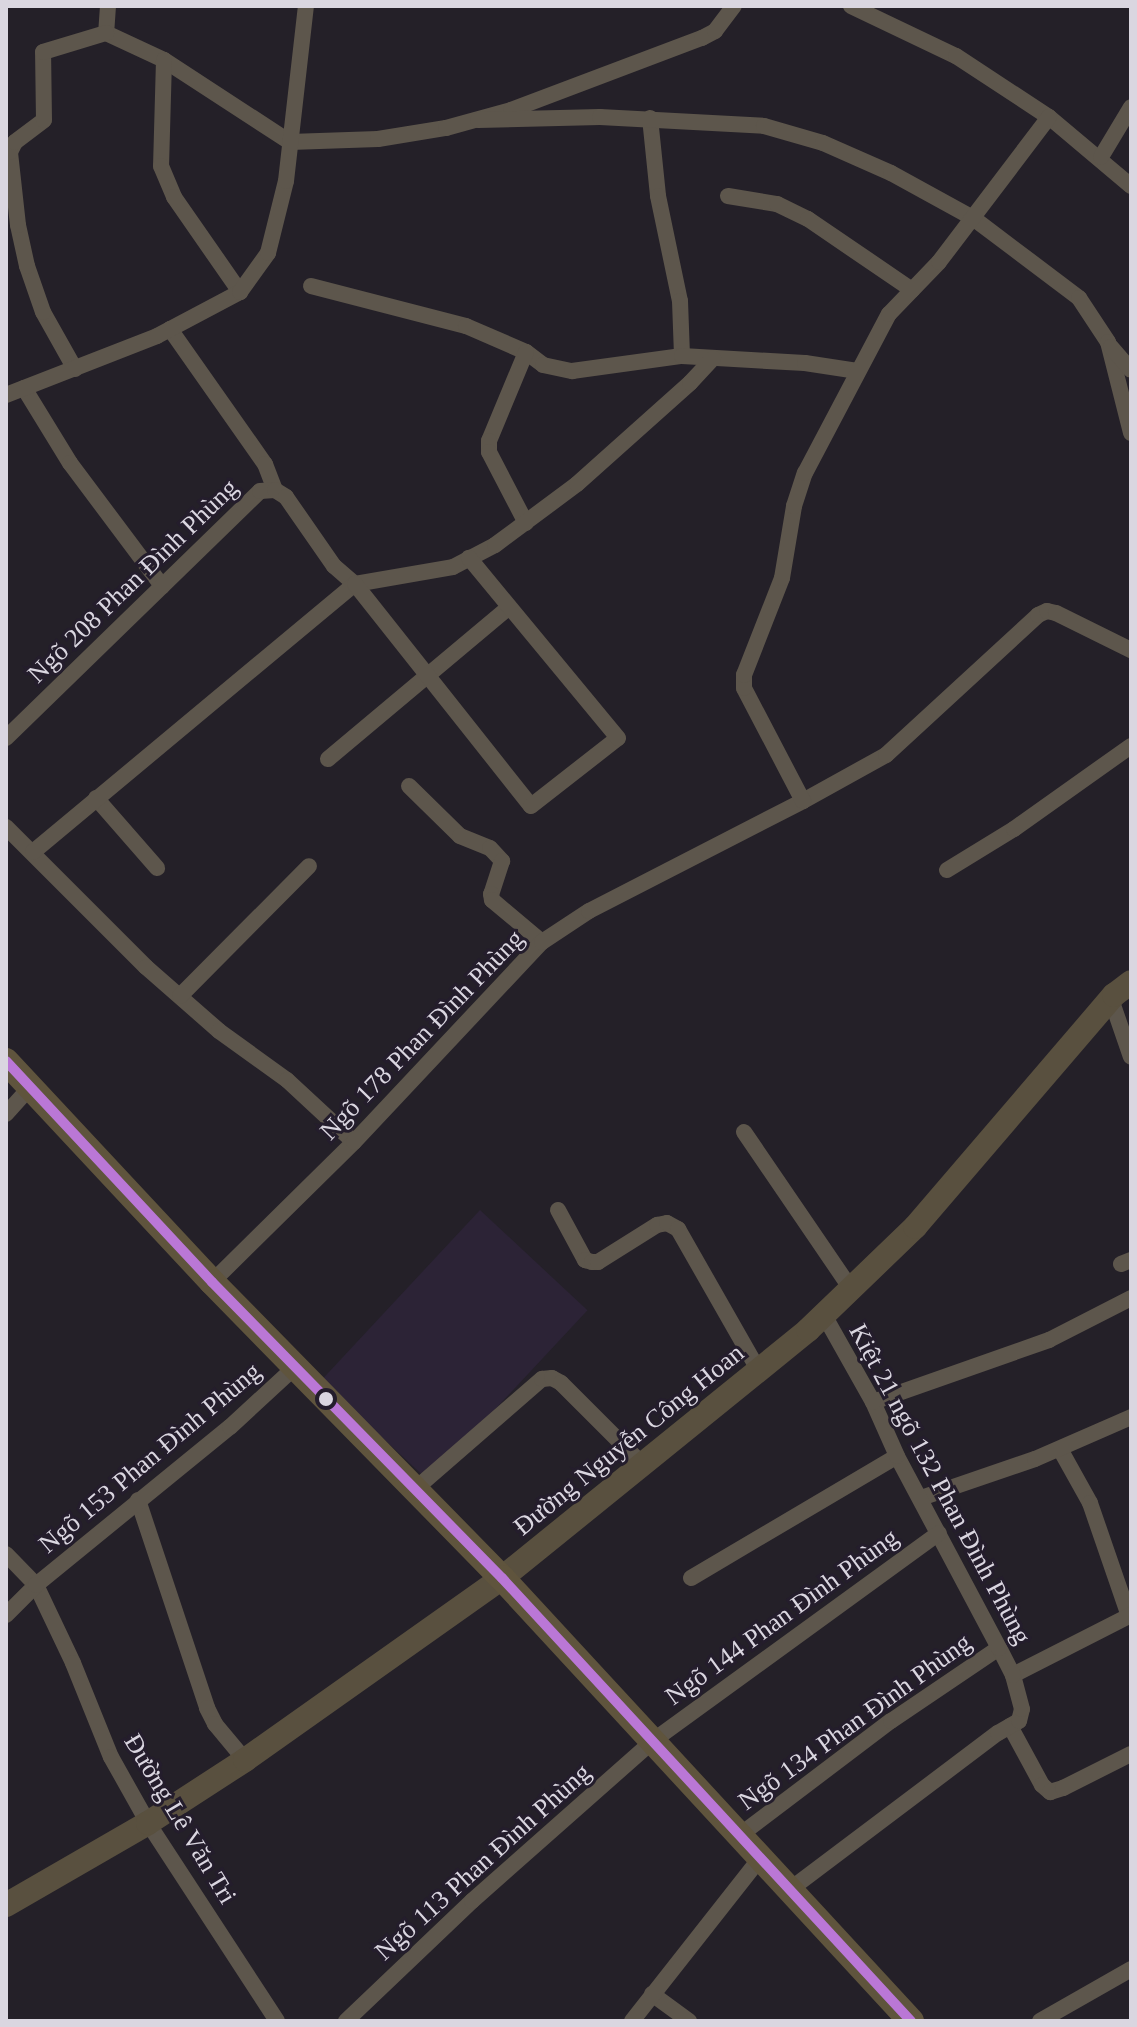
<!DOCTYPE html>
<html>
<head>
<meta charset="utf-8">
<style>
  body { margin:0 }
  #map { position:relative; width:1137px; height:2027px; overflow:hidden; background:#242028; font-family:Georgia,serif }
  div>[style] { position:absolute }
  .built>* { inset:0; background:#2c2336; transform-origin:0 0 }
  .street>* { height:16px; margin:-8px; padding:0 8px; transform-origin:8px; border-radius:8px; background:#5d564c }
  .secondary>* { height:24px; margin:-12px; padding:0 12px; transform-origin:12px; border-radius:12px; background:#59503f }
  .primary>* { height:26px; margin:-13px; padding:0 13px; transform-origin:13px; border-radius:13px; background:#5f543d }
  .bus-1>* { height:10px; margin:-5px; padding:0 5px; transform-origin:5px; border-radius:5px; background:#ba77d6 }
  .dots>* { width:22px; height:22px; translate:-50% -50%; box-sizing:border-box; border:4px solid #241d2c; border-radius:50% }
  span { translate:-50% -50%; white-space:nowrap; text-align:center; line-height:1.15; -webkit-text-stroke:6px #241d2c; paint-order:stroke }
  .street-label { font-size:26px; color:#dad6e0 }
  .frame { position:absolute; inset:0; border:8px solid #dad6e0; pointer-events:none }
</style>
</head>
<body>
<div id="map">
  <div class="built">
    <div style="left:480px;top:1210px;width:147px;height:233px;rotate:43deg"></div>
  </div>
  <div class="street">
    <div style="left:108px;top:6px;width:27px;rotate:94deg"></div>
    <div style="left:106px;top:33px;width:64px;rotate:25deg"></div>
    <div style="left:164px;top:60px;width:150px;rotate:33.1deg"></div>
    <div style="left:290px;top:142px;width:88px;rotate:-2deg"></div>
    <div style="left:378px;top:139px;width:69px;rotate:-9.2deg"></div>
    <div style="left:446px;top:128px;width:67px;rotate:-15.5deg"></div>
    <div style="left:511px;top:110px;width:204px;rotate:-20.7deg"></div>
    <div style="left:702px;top:38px;width:15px;rotate:-28deg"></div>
    <div style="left:715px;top:31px;width:31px;rotate:-53deg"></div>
    <div style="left:851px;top:6px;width:116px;rotate:25.5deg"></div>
    <div style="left:956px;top:56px;width:111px;rotate:33.3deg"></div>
    <div style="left:1049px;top:117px;width:107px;rotate:40.1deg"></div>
    <div style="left:164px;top:60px;width:106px;rotate:91.6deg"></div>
    <div style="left:161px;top:166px;width:34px;rotate:67deg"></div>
    <div style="left:174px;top:197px;width:116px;rotate:55.2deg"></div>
    <div style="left:650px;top:118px;width:78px;rotate:84.1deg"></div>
    <div style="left:658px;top:196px;width:107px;rotate:78.2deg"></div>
    <div style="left:680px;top:301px;width:55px;rotate:87.9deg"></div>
    <div style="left:478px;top:120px;width:122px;rotate:-1.4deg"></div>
    <div style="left:600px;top:117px;width:164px;rotate:3.1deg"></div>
    <div style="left:764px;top:126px;width:61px;rotate:16.1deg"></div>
    <div style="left:823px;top:143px;width:74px;rotate:23.8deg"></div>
    <div style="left:891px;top:173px;width:94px;rotate:28.8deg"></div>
    <div style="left:973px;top:218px;width:133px;rotate:37deg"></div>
    <div style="left:1079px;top:298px;width:53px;rotate:56.6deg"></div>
    <div style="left:1108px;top:342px;width:94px;rotate:75.8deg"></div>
    <div style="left:1101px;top:157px;width:58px;rotate:-59deg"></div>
    <div style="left:728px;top:196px;width:50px;rotate:9.3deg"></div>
    <div style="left:777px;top:204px;width:34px;rotate:26deg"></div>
    <div style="left:808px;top:219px;width:126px;rotate:34.3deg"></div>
    <div style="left:311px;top:286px;width:160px;rotate:14.5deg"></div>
    <div style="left:466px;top:326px;width:65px;rotate:23.4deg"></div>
    <div style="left:526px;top:352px;width:21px;rotate:37deg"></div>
    <div style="left:543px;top:365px;width:30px;rotate:12deg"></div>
    <div style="left:572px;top:371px;width:111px;rotate:-7.8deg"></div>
    <div style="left:682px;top:356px;width:123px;rotate:3.3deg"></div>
    <div style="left:805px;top:363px;width:53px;rotate:8.7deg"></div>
    <div style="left:170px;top:329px;width:165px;rotate:54.9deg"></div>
    <div style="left:265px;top:464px;width:28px;rotate:69deg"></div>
    <div style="left:1111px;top:347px;width:30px;rotate:49deg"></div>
    <div style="left:526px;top:352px;width:96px;rotate:112.6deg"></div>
    <div style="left:489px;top:441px;width:11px;rotate:90deg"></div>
    <div style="left:489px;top:452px;width:80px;rotate:62.5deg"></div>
    <div style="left:75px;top:369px;width:65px;rotate:-119.3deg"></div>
    <div style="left:43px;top:312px;width:49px;rotate:-109.2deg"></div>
    <div style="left:27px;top:266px;width:42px;rotate:-102.4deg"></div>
    <div style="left:18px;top:225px;width:73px;rotate:-96.3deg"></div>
    <div style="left:10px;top:152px;width:11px;rotate:-63deg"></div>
    <div style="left:15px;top:142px;width:36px;rotate:-37deg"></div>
    <div style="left:44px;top:120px;width:68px;rotate:-90.8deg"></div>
    <div style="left:43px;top:52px;width:66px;rotate:-16.8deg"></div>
    <div style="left:24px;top:388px;width:88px;rotate:58.5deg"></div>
    <div style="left:70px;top:463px;width:154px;rotate:53.2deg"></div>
    <div style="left:6px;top:395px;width:162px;rotate:-21.3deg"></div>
    <div style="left:157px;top:336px;width:94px;rotate:-27.9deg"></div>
    <div style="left:240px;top:292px;width:48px;rotate:-54.3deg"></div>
    <div style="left:268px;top:253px;width:74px;rotate:-76deg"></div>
    <div style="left:286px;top:181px;width:176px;rotate:-83.5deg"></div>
    <div style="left:6px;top:738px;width:354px;rotate:-44.2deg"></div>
    <div style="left:260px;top:491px;width:15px;rotate:-4deg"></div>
    <div style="left:275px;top:490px;width:13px;rotate:32deg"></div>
    <div style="left:286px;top:497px;width:84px;rotate:55.2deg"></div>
    <div style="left:334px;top:566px;width:28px;rotate:41deg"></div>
    <div style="left:355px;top:584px;width:99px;rotate:-9.8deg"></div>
    <div style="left:453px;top:567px;width:47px;rotate:-27.6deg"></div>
    <div style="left:495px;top:545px;width:102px;rotate:-36.6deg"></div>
    <div style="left:577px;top:484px;width:152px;rotate:-41.8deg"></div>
    <div style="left:690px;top:383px;width:34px;rotate:-47deg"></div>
    <div style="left:328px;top:759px;width:236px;rotate:-40deg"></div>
    <div style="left:409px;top:786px;width:71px;rotate:44.4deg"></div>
    <div style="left:460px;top:836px;width:32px;rotate:22deg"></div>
    <div style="left:490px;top:848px;width:18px;rotate:47deg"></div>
    <div style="left:502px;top:861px;width:35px;rotate:108deg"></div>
    <div style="left:491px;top:894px;width:6px;rotate:81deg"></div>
    <div style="left:492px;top:900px;width:65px;rotate:40deg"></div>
    <div style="left:96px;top:798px;width:93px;rotate:48.9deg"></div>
    <div style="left:803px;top:801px;width:95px;rotate:-29deg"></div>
    <div style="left:886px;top:755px;width:207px;rotate:-42.6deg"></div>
    <div style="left:1038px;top:615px;width:10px;rotate:-24deg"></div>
    <div style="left:1047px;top:611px;width:9px;rotate:13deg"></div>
    <div style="left:1056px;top:613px;width:84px;rotate:26.3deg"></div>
    <div style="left:6px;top:827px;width:198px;rotate:45deg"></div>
    <div style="left:146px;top:967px;width:97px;rotate:41.2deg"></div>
    <div style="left:219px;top:1031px;width:84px;rotate:35.8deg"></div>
    <div style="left:287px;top:1080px;width:91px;rotate:42.8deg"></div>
    <div style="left:33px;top:852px;width:419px;rotate:-39.8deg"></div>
    <div style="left:355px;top:584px;width:283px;rotate:51.6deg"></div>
    <div style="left:531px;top:806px;width:110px;rotate:-38deg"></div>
    <div style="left:618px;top:738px;width:234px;rotate:-129.6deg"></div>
    <div style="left:947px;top:870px;width:79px;rotate:-31.5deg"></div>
    <div style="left:1014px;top:829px;width:143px;rotate:-35.4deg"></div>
    <div style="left:180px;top:996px;width:183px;rotate:-45.2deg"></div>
    <div style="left:1111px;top:999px;width:61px;rotate:71deg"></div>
    <div style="left:6px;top:1114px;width:36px;rotate:-48deg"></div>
    <div style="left:744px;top:1132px;width:190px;rotate:55.7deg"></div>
    <div style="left:558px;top:1210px;width:57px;rotate:61.6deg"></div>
    <div style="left:585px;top:1260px;width:7px;rotate:16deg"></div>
    <div style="left:592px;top:1262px;width:6px"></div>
    <div style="left:598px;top:1262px;width:70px;rotate:-32.1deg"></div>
    <div style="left:657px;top:1225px;width:10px;rotate:-11deg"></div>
    <div style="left:667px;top:1223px;width:13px;rotate:29deg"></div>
    <div style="left:678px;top:1229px;width:163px;rotate:60.3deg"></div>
    <div style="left:1121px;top:1264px;width:11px;rotate:-22deg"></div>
    <div style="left:212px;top:1282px;width:199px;rotate:-44.6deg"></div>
    <div style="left:354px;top:1142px;width:274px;rotate:-46.8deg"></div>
    <div style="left:542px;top:942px;width:56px;rotate:-33.4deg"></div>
    <div style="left:589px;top:911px;width:241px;rotate:-27.2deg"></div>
    <div style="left:803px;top:801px;width:127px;rotate:-117.6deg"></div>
    <div style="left:744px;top:688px;width:13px;rotate:-90deg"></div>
    <div style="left:744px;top:675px;width:104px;rotate:-68.6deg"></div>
    <div style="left:782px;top:578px;width:73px;rotate:-80.5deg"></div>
    <div style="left:794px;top:506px;width:35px;rotate:-72deg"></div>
    <div style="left:805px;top:473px;width:180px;rotate:-62.2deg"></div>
    <div style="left:889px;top:314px;width:72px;rotate:-46.1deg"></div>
    <div style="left:939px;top:262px;width:182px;rotate:-52.8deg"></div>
    <div style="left:873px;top:1402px;width:187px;rotate:-19.4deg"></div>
    <div style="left:1049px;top:1340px;width:92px;rotate:-27.1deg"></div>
    <div style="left:1060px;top:1449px;width:62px;rotate:60.9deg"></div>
    <div style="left:1090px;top:1503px;width:120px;rotate:71deg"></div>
    <div style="left:413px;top:1491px;width:171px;rotate:-41deg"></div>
    <div style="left:542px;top:1379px;width:10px;rotate:-6deg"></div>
    <div style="left:552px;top:1378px;width:10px;rotate:29deg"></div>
    <div style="left:561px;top:1383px;width:116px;rotate:45deg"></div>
    <div style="left:921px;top:1498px;width:120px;rotate:-18.9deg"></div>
    <div style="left:1035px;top:1459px;width:105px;rotate:-23.6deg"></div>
    <div style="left:138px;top:1500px;width:219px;rotate:71.6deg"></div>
    <div style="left:207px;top:1708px;width:18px;rotate:63deg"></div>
    <div style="left:215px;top:1724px;width:47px;rotate:50.2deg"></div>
    <div style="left:6px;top:1554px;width:43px;rotate:45.9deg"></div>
    <div style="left:36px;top:1585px;width:86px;rotate:64.6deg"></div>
    <div style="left:73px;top:1663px;width:101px;rotate:68deg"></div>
    <div style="left:111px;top:1757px;width:76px;rotate:60.7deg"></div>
    <div style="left:148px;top:1823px;width:236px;rotate:56.9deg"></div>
    <div style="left:691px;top:1578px;width:239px;rotate:-30.6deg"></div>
    <div style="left:6px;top:1615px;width:42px;rotate:-45deg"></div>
    <div style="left:36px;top:1585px;width:250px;rotate:-39.2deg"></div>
    <div style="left:230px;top:1427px;width:88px;rotate:-42.7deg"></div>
    <div style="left:1013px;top:1675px;width:132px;rotate:-27deg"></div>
    <div style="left:1010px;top:1726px;width:67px;rotate:61.5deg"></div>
    <div style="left:1042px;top:1785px;width:11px;rotate:41deg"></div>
    <div style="left:1050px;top:1792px;width:14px;rotate:-17deg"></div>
    <div style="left:1063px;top:1788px;width:76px;rotate:-26.6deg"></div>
    <div style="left:740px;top:1835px;width:189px;rotate:-37.1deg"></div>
    <div style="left:891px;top:1721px;width:130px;rotate:-34.1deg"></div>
    <div style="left:792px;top:1888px;width:258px;rotate:-37deg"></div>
    <div style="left:998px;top:1733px;width:24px;rotate:-30deg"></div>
    <div style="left:1019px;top:1721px;width:12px;rotate:-76deg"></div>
    <div style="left:1022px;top:1709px;width:35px;rotate:-105deg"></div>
    <div style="left:1013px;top:1675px;width:30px;rotate:-117deg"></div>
    <div style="left:999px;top:1648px;width:217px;rotate:-118deg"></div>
    <div style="left:897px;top:1456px;width:59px;rotate:-114deg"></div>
    <div style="left:873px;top:1402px;width:100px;rotate:-119.4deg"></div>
    <div style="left:652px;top:1994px;width:46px;rotate:36.1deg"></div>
    <div style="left:346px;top:2021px;width:174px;rotate:-43.6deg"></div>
    <div style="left:472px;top:1901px;width:243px;rotate:-41.5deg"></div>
    <div style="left:654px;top:1740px;width:352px;rotate:-36deg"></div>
    <div style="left:632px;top:2021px;width:209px;rotate:-51.8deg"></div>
    <div style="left:1040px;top:2021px;width:105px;rotate:-29.7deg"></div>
  </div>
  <div class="secondary">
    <div style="left:6px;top:1905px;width:164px;rotate:-30deg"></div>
    <div style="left:148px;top:1823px;width:116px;rotate:-33deg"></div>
    <div style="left:245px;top:1760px;width:315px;rotate:-35.3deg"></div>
    <div style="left:502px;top:1578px;width:394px;rotate:-39deg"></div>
    <div style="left:808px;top:1330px;width:149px;rotate:-43.9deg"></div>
    <div style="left:915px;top:1227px;width:306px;rotate:-49.4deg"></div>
    <div style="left:1114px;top:995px;width:21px;rotate:-37deg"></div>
  </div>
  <div class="primary">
    <div style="left:6px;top:1061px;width:302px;rotate:47deg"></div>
    <div style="left:212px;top:1282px;width:414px;rotate:45.6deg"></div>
    <div style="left:502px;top:1578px;width:603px;rotate:47.29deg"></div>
  </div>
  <div class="bus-1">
    <div style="left:6px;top:1061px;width:302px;rotate:47deg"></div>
    <div style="left:212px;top:1282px;width:414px;rotate:45.6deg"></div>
    <div style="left:502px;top:1578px;width:603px;rotate:47.29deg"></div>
  </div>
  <div class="dots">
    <div style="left:326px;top:1399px;background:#dad6e0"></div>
  </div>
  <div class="street-label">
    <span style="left:133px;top:581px;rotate:-44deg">Ngõ 208 Phan Đình Phùng</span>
    <span style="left:422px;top:1035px;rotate:-46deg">Ngõ 178 Phan Đình Phùng</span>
    <span style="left:629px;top:1440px;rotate:-39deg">Đường Nguyễn Công Hoan</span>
    <span style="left:150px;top:1458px;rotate:-40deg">Ngõ 153 Phan Đình Phùng</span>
    <span style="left:940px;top:1484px;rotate:62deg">Kiệt 21 ngõ 132 Phan Đình Phùng</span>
    <span style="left:782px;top:1617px;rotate:-36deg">Ngõ 144 Phan Đình Phùng</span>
    <span style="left:855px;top:1722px;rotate:-36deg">Ngõ 134 Phan Đình Phùng</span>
    <span style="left:180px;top:1819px;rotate:59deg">Đường Lê Văn Tri</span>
    <span style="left:483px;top:1862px;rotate:-42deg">Ngõ 113 Phan Đình Phùng</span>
  </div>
  <div class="frame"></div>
</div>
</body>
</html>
